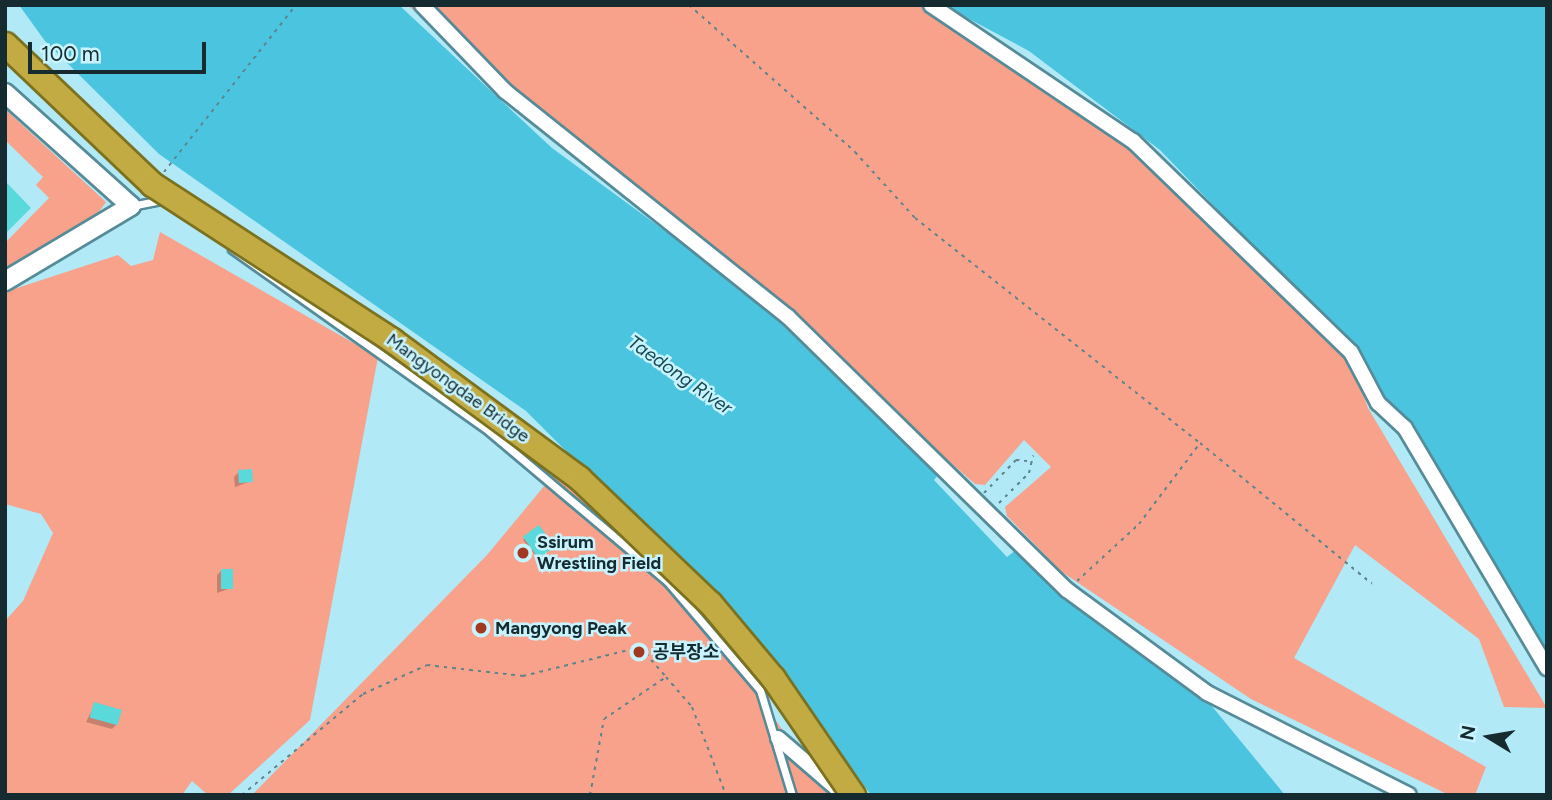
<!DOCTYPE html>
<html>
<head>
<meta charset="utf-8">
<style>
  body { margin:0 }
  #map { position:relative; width:1552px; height:800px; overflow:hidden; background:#b1e9f6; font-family:Figtree,"Noto Sans KR",sans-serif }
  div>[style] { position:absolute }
  .green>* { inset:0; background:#f8a18b }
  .water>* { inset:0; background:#4bc4df }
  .shadow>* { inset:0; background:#0003; transform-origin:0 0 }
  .building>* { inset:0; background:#59d9d9; transform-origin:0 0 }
  .path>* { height:2px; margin-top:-1px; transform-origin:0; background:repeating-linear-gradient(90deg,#5e848c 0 3.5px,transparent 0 8.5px) }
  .roads { filter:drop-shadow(2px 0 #568b98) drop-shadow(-2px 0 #568b98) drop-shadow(0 2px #568b98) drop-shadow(0 -2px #568b98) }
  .service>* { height:7px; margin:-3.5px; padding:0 3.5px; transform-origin:3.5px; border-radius:3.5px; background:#fff }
  .minor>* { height:14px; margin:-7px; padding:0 7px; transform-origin:7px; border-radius:7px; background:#fff }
  .tertiary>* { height:18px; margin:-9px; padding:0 9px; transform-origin:9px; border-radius:9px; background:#fff }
  .bridges { filter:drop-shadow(2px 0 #7c711e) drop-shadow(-2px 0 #7c711e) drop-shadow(0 2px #7c711e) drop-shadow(0 -2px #7c711e) }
  .trunk-bridge>* { height:23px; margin:-11.5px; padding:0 11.5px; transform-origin:11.5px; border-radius:11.5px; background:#c2ab43 }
  .dots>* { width:19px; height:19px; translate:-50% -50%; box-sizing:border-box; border:4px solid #c8f4ff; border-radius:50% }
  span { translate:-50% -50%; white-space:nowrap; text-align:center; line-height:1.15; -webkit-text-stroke:5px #c8f4ff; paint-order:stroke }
  .street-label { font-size:18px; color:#152b30 }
  .poi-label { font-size:18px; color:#152b30; font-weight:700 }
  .left { translate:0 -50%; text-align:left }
  .water-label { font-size:19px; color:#164a55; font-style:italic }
  .frame { position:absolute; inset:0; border:7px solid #152b30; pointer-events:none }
  .north { position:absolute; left:1454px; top:702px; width:70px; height:70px; -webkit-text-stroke:5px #c8f4ff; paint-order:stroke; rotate:281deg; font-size:19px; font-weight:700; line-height:28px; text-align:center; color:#152b30 }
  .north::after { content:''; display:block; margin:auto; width:24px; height:32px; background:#152b30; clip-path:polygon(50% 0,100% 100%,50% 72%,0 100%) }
  .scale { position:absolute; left:28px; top:42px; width:178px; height:32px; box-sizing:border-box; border:4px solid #152b30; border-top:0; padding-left:9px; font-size:21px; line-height:24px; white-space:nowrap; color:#152b30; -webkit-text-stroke:5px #c8f4ff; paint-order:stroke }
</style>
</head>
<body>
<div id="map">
  <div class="green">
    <div style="clip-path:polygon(407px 5px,925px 5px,1125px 146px,1351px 361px,1368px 408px,1547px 708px,1504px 707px,1479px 639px,1355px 545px,1294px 658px,1486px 767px,1475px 795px,1449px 795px,1251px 699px,1062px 572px,1007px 516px,1005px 507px,1051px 467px,1024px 440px,985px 485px,975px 484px,617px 170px)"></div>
    <div style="clip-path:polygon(5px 109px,106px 202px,91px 223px,5px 276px,5px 243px,49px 198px,36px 185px,43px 177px,5px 140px)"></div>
    <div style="clip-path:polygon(160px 232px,378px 357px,310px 720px,228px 795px,208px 795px,192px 781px,182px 795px,5px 795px,5px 621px,23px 601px,53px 533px,41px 514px,5px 504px,5px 292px,118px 255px,131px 266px,153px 260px)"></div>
    <div style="clip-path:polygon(555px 473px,691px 599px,828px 795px,252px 795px,487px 555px)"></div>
  </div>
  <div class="water">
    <div style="clip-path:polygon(19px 5px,399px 5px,552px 148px,736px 283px,810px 349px,941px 471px,934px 480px,1007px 557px,1016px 550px,1045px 580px,1206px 699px,1285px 795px,871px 795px,767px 652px,526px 411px,159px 154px,45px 41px)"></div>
    <div style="clip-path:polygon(943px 5px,1547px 5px,1547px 662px,1358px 355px,1160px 150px,1029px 51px)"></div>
  </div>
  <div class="shadow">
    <div style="clip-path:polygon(239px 472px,251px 481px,235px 487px,234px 477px)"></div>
    <div style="left:538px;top:528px;width:24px;height:19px;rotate:52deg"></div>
    <div style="clip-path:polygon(222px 570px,231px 588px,217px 593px,217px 575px)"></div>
    <div style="clip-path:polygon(95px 704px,117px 724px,112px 729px,86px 722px)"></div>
  </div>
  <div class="building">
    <div style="clip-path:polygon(5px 181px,31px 208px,5px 234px)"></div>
    <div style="left:252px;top:469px;width:13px;height:14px;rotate:86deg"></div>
    <div style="left:539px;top:525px;width:27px;height:20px;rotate:54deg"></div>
    <div style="left:221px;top:569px;width:12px;height:20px"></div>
    <div style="left:94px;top:702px;width:29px;height:16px;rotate:16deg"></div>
  </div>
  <div class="path">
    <div style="left:689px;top:5px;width:222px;rotate:41.5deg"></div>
    <div style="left:855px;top:152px;width:89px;rotate:47.7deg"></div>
    <div style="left:915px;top:218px;width:363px;rotate:38.3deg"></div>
    <div style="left:164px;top:172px;width:213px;rotate:-51.7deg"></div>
    <div style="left:984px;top:493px;width:46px;rotate:-45.9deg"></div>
    <div style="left:1016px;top:460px;width:11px;rotate:5deg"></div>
    <div style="left:999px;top:503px;width:42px;rotate:-45deg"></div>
    <div style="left:1029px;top:473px;width:18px;rotate:-77deg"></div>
    <div style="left:1077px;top:581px;width:84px;rotate:-42.6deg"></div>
    <div style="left:1139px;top:524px;width:101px;rotate:-53deg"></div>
    <div style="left:1200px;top:443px;width:222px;rotate:39.3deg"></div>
    <div style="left:242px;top:795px;width:158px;rotate:-39.9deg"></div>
    <div style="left:363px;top:694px;width:70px;rotate:-24.4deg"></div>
    <div style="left:427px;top:665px;width:97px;rotate:6.5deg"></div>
    <div style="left:523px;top:676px;width:121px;rotate:-13.9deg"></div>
    <div style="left:640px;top:647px;width:40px;rotate:49deg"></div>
    <div style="left:590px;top:795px;width:77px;rotate:-79.6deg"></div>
    <div style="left:604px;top:719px;width:75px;rotate:-34.1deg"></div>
    <div style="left:666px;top:677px;width:40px;rotate:49deg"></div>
    <div style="left:692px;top:707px;width:94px;rotate:68.9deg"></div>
  </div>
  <div class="roads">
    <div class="service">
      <div style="left:131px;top:206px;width:32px;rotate:-11deg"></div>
      <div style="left:232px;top:249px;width:316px;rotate:35.3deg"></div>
      <div style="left:490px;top:432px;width:231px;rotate:40.1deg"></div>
      <div style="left:667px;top:581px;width:143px;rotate:49.5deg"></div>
      <div style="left:760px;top:690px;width:110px;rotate:73.1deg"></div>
    </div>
    <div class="minor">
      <div style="left:422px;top:5px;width:120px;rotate:46deg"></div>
      <div style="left:505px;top:91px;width:362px;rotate:38.6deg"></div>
      <div style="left:788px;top:317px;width:390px;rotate:44.4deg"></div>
      <div style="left:1067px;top:590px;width:174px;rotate:36.3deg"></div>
      <div style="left:1207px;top:693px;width:226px;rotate:26.8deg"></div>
      <div style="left:931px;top:5px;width:244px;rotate:34deg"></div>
      <div style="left:1133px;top:141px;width:303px;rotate:44.1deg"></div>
      <div style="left:1351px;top:352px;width:58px;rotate:62.1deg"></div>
      <div style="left:1378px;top:403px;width:37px;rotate:43deg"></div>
      <div style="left:1405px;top:428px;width:279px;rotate:59.4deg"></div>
      <div style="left:778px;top:738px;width:86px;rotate:40.7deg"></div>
    </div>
    <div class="tertiary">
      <div style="left:5px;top:93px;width:169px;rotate:41.9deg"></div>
      <div style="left:131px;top:206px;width:147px;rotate:149.2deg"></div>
    </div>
  </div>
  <div class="bridges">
    <div class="trunk-bridge">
      <div style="left:5px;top:44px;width:203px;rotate:43.6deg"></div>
      <div style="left:152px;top:184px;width:286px;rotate:33deg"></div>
      <div style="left:392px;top:340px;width:232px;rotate:36.4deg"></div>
      <div style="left:579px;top:478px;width:181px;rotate:43.7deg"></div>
      <div style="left:710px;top:603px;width:98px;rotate:50deg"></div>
      <div style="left:773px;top:678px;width:142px;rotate:55.6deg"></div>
    </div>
  </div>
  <div class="dots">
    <div style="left:523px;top:553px;background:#a1381f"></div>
    <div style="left:481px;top:628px;background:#a1381f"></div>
    <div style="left:639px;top:652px;background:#a1381f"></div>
  </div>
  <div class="street-label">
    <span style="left:458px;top:388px;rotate:36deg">Mangyongdae Bridge</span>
  </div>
  <div class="poi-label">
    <span class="left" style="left:537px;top:553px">Ssirum<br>Wrestling Field</span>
    <span class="left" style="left:495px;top:628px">Mangyong Peak</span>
    <span class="left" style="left:653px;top:652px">공부장소</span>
  </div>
  <div class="water-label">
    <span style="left:680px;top:375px;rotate:35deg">Taedong River</span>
  </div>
  <div class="frame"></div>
  <div class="north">N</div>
  <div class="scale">100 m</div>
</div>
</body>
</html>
